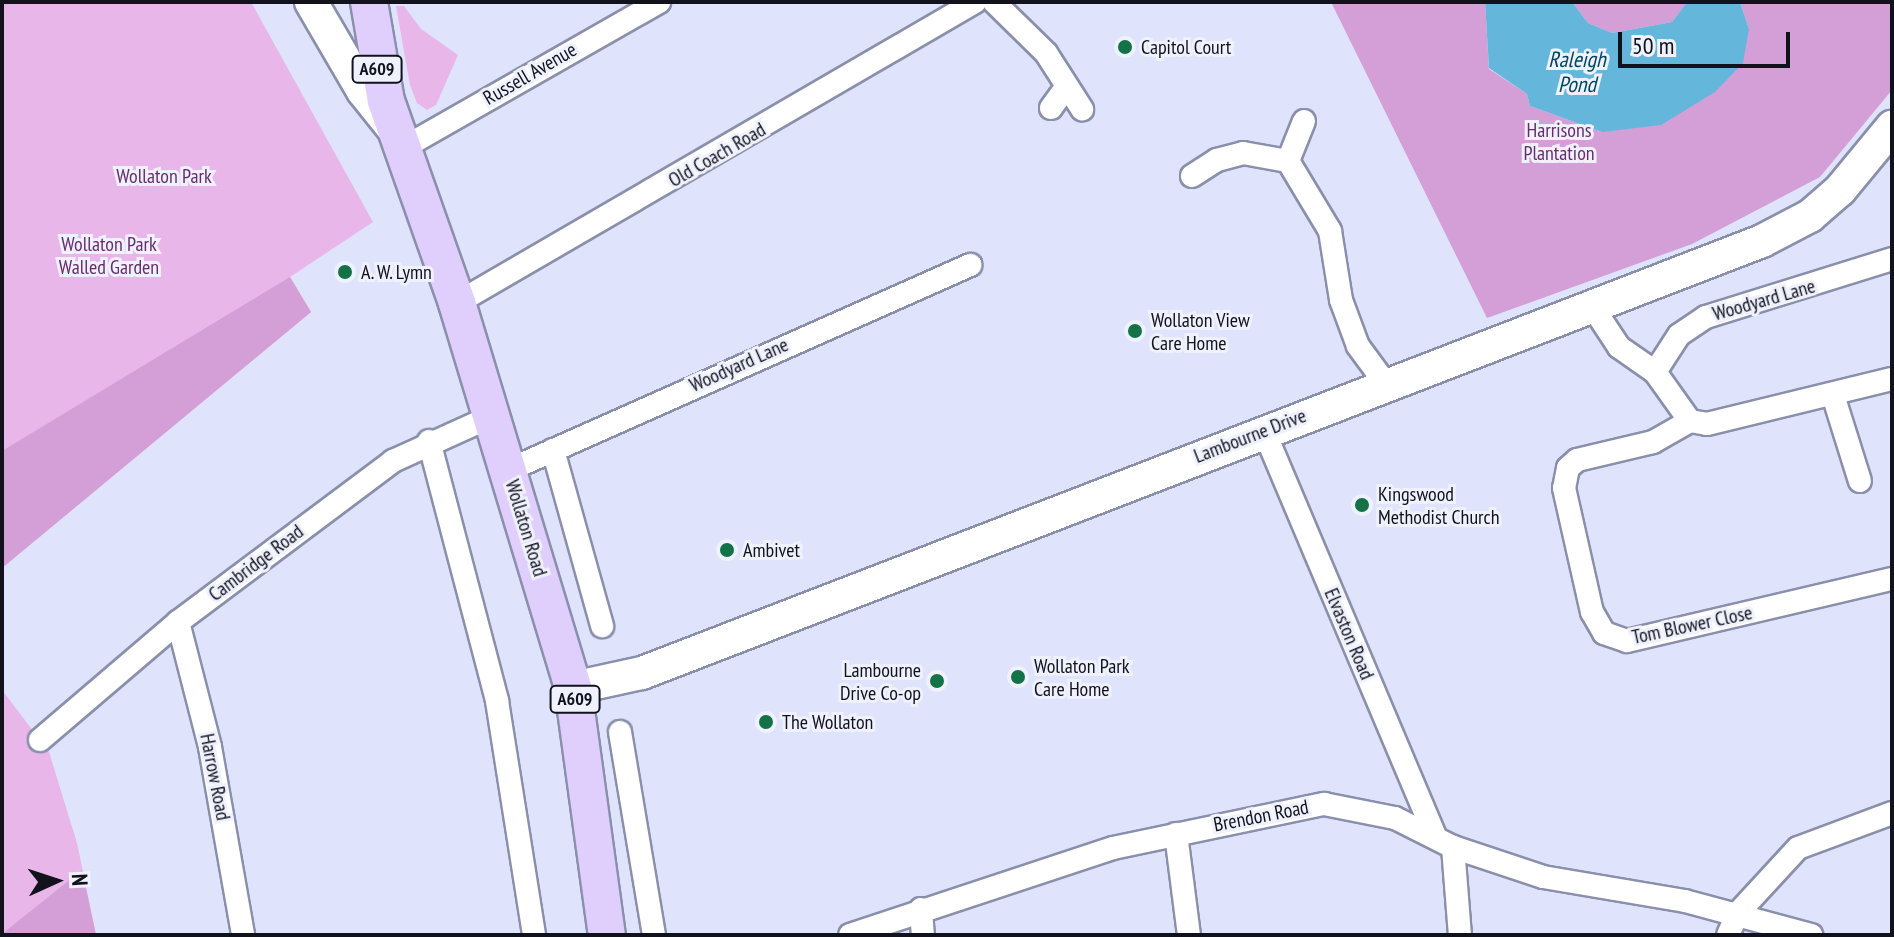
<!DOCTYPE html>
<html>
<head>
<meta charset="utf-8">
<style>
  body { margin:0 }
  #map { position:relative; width:1894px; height:937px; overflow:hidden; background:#dfe3fb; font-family:"PT Sans Narrow",sans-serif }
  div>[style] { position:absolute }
  .green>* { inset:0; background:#e8b6e9 }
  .forest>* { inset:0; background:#d49fd6 }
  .water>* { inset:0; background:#65b6db }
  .roads { filter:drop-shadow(2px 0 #8a8fab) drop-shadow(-2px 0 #8a8fab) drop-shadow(0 2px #8a8fab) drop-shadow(0 -2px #8a8fab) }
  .street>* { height:22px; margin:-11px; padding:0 11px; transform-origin:11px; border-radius:11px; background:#fff }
  .secondary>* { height:32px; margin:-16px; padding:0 16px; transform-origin:16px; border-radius:16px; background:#fff }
  .primary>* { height:36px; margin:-18px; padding:0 18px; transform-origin:18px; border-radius:18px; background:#e0cefc }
  .dots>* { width:22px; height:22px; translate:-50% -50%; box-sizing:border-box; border:4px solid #eff1fd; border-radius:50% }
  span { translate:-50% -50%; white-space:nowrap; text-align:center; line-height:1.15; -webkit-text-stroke:6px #eff1fd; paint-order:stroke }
  .shield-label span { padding:2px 6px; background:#eff1fd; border:2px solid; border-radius:6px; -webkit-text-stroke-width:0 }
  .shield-label { font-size:18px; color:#11121c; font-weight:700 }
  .poi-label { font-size:20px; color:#11121c }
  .left { translate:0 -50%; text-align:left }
  .right { translate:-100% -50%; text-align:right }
  .street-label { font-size:20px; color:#11121c }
  .park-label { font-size:20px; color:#6a2c6e }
  .water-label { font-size:22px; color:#004861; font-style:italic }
  .frame { position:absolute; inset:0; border:4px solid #11121c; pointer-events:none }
  .north { position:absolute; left:16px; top:841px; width:80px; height:80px; -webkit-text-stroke:6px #eff1fd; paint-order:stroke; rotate:87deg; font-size:22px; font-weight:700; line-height:32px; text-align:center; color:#11121c }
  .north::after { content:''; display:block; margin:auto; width:28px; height:36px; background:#11121c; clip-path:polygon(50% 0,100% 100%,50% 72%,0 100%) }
  .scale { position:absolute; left:1618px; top:32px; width:172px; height:36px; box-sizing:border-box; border:4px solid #11121c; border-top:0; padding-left:10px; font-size:24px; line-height:28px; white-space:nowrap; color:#11121c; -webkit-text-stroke:6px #eff1fd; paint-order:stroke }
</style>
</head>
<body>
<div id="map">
  <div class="green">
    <div style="clip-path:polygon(2px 2px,251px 2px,373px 222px,290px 277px,311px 312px,2px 568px)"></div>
    <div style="clip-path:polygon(396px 6px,404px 6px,421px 29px,458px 55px,436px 105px,427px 110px,417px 103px,410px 85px)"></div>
    <div style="clip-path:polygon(2px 690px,49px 752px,77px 843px,96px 935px,2px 935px)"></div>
  </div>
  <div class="forest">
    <div style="clip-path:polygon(1331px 2px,1485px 2px,1489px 69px,1527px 94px,1530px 106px,1602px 132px,1749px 29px,1740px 2px,1892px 2px,1892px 90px,1820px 177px,1692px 244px,1487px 318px)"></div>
    <div style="clip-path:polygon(1572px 2px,1687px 2px,1672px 22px,1612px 33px,1588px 23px)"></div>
    <div style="clip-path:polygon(290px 277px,311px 312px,2px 568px,2px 451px)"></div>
    <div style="clip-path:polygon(82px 870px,96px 935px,2px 935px,2px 934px)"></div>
  </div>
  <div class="water">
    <div style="clip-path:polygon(1485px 2px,1572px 2px,1588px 23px,1612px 33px,1672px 22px,1687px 2px,1740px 2px,1749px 29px,1743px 63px,1715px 92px,1661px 125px,1602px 132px,1530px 106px,1527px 94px,1489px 68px)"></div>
  </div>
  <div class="roads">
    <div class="street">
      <div style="left:994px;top:2px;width:73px;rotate:44.4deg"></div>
      <div style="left:1046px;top:53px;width:67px;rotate:57.3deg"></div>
      <div style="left:1051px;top:108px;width:27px;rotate:-54deg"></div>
      <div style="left:403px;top:148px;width:295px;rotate:-29.7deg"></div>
      <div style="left:1288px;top:161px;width:43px;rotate:-68.2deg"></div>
      <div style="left:1192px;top:176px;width:30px;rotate:-33deg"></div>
      <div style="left:1217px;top:160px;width:27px;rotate:-15deg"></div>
      <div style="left:1243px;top:153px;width:46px;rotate:10.1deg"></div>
      <div style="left:1288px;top:161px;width:82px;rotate:59deg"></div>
      <div style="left:1330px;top:231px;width:70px;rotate:80.9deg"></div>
      <div style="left:1341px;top:300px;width:49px;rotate:69.7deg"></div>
      <div style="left:1358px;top:346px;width:47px;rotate:53.6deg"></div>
      <div style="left:457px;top:303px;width:599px;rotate:-30.16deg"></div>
      <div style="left:1592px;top:306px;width:49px;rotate:56.6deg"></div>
      <div style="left:1619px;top:347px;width:44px;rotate:34.8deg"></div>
      <div style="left:1655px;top:372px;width:44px;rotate:-57deg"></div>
      <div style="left:1679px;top:335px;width:32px;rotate:-34deg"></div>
      <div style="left:1706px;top:317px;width:195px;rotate:-17.3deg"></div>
      <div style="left:1655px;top:372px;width:60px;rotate:54.5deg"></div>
      <div style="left:1690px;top:421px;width:17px;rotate:10deg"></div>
      <div style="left:1707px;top:424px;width:190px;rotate:-13.7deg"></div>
      <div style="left:1833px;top:395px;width:90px;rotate:72.6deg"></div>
      <div style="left:1690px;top:421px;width:43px;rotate:150.4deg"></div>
      <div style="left:1653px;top:442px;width:78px;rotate:166.7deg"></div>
      <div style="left:1577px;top:460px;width:12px;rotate:138deg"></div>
      <div style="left:1568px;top:468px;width:20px;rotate:101deg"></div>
      <div style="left:1564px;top:488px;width:127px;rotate:77.3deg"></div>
      <div style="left:1592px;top:612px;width:24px;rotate:60deg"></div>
      <div style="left:1604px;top:633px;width:24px;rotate:19deg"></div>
      <div style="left:1627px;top:641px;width:272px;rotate:-13.2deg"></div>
      <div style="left:1264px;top:431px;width:440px;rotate:67.1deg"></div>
      <div style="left:429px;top:441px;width:269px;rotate:75.3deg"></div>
      <div style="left:497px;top:701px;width:237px;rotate:81deg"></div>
      <div style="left:553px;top:450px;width:183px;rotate:74.4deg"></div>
      <div style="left:509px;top:470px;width:505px;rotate:-23.97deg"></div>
      <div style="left:178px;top:622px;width:129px;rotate:75.6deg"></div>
      <div style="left:210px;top:747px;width:191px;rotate:80deg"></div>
      <div style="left:620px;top:732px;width:206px;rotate:80.5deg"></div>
      <div style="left:40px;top:740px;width:182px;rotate:-40.5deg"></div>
      <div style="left:178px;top:622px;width:269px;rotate:-36.8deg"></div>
      <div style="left:393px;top:461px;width:109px;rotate:-24.4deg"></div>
      <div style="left:1176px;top:834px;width:102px;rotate:82.7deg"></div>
      <div style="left:1453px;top:847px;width:88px;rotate:85.5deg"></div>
      <div style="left:921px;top:909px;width:26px;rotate:86deg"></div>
      <div style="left:850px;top:935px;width:277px;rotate:-18.3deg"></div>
      <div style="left:1113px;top:848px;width:216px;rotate:-11.8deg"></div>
      <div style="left:1324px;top:804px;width:72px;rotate:11.2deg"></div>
      <div style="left:1395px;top:818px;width:65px;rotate:26.6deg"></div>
      <div style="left:1453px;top:847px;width:95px;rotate:18.4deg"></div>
      <div style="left:1543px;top:877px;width:144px;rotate:9.6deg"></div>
      <div style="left:1685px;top:901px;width:131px;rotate:15.1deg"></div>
      <div style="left:1728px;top:935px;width:24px;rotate:-66deg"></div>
      <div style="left:1738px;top:913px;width:88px;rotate:-47.3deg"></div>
      <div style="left:1798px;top:848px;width:100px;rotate:-20.4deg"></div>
    </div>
    <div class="secondary">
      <div style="left:311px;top:2px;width:103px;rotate:59.7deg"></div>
      <div style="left:363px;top:91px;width:51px;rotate:51.3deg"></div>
      <div style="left:573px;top:688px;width:71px;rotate:-12.3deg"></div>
      <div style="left:642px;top:673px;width:1200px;rotate:-21.09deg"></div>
      <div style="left:1762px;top:241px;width:54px;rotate:-27.5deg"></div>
      <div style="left:1810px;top:216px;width:40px;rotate:-41deg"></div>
      <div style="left:1840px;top:190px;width:82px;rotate:-50.5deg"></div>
    </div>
    <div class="primary">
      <div style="left:369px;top:2px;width:100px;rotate:80.3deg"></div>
      <div style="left:386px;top:101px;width:214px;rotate:70.6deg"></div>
      <div style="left:457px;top:303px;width:402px;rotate:73.2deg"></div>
      <div style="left:573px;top:688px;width:249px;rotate:82.2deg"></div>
    </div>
  </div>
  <div class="dots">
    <div style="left:1125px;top:47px;background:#147247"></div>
    <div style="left:345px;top:272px;background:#147247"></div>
    <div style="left:1135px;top:331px;background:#147247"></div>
    <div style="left:1362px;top:505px;background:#147247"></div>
    <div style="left:727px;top:550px;background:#147247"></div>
    <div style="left:1018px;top:677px;background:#147247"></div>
    <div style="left:937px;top:681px;background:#147247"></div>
    <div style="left:766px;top:722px;background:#147247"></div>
  </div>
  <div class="shield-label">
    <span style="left:377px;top:69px">A609</span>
    <span style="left:575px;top:699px">A609</span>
  </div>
  <div class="poi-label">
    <span class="left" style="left:1141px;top:47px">Capitol Court</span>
    <span class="left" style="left:361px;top:272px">A. W. Lymn</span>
    <span class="left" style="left:1151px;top:332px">Wollaton View<br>Care Home</span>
    <span class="left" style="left:1378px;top:506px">Kingswood<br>Methodist Church</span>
    <span class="left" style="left:743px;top:550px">Ambivet</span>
    <span class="left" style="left:1034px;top:678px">Wollaton Park<br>Care Home</span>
    <span class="right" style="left:921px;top:682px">Lambourne<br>Drive Co-op</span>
    <span class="left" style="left:782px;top:722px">The Wollaton</span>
  </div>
  <div class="street-label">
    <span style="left:530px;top:74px;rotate:-30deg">Russell Avenue</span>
    <span style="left:717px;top:155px;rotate:-30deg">Old Coach Road</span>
    <span style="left:1764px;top:300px;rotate:-16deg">Woodyard Lane</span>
    <span style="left:739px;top:365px;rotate:-24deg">Woodyard Lane</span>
    <span style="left:1250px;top:436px;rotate:-21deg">Lambourne Drive</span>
    <span style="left:526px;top:528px;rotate:73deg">Wollaton Road</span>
    <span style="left:256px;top:563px;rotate:-37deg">Cambridge Road</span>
    <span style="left:1692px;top:625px;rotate:-12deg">Tom Blower Close</span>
    <span style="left:1349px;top:634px;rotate:67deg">Elvaston Road</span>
    <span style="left:215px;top:777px;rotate:79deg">Harrow Road</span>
    <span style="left:1261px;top:816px;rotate:-11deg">Brendon Road</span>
  </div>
  <div class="park-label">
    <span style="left:1559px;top:142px">Harrisons<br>Plantation</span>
    <span style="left:164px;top:176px">Wollaton Park</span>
    <span style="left:109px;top:256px">Wollaton Park<br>Walled Garden</span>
  </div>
  <div class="water-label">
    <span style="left:1577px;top:72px">Raleigh<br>Pond</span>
  </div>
  <div class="frame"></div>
  <div class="north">N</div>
  <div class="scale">50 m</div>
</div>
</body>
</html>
